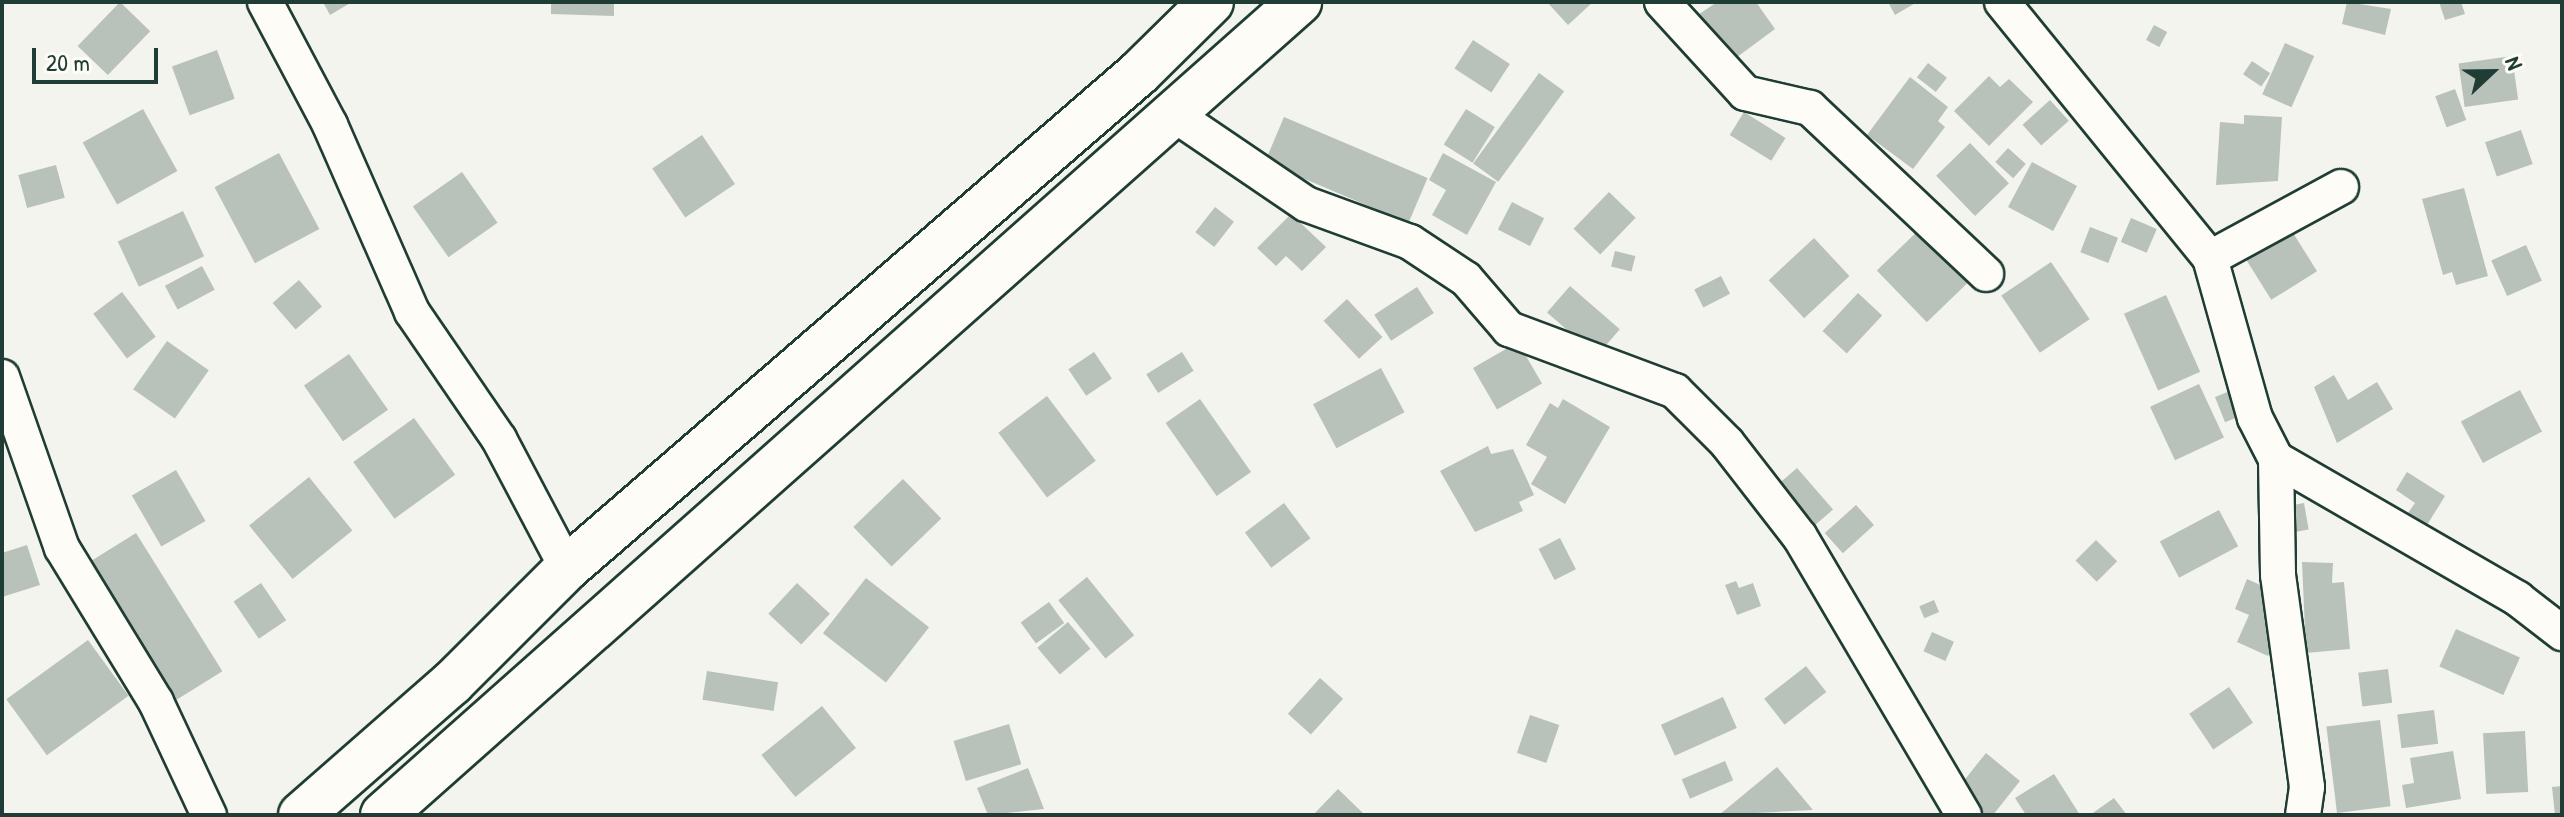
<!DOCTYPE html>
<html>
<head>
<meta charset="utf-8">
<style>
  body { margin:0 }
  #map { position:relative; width:2564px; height:817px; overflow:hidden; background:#f4f4ef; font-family:"Patrick Hand",sans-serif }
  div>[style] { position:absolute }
  .building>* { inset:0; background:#b9c1bb; transform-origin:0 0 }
  .roads { filter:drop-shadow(2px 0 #1f3d34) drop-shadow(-2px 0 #1f3d34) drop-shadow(0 2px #1f3d34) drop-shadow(0 -2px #1f3d34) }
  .minor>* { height:34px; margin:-17px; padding:0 17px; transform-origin:17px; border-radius:17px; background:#fdfcf7 }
  .trunk>* { height:44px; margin:-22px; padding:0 22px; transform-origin:22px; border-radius:22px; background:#fdfcf7 }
  span { translate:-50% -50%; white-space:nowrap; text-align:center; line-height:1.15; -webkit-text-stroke:6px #fdfcf7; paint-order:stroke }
  .frame { position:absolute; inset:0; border:4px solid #1f3d34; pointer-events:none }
  .north { position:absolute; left:2452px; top:32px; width:80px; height:80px; -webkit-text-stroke:6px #fdfcf7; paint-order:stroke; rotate:68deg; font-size:22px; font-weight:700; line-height:32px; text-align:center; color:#1f3d34 }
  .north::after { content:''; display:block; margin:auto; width:28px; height:36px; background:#1f3d34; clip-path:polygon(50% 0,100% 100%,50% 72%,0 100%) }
  .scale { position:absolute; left:32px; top:48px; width:126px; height:36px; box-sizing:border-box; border:4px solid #1f3d34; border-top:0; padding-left:10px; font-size:24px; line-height:28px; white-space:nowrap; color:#1f3d34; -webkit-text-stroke:6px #fdfcf7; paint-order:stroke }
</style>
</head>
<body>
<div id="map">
  <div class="building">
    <div style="left:120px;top:2px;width:42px;height:61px;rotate:44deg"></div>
    <div style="clip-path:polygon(323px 2px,352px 2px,330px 15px)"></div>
    <div style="clip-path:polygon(551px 2px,614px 2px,614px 16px,551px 14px)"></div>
    <div style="clip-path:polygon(1547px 2px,1593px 2px,1568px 25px)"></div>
    <div style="clip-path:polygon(1717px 2px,1756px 2px,1775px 29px,1729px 63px,1695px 17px)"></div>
    <div style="clip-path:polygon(1888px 2px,1917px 2px,1895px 15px)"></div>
    <div style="clip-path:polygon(2347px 2px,2391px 9px,2385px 35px,2342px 24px)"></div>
    <div style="clip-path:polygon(2439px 2px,2461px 2px,2465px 14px,2445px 20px)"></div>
    <div style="left:2154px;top:25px;width:15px;height:17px;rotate:28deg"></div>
    <div style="left:1473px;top:40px;width:44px;height:34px;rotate:33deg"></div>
    <div style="left:2285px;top:43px;width:32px;height:56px;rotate:24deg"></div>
    <div style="left:217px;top:50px;width:52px;height:48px;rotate:70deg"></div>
    <div style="left:2512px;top:56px;width:44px;height:54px;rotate:82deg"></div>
    <div style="left:2252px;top:61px;width:22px;height:16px;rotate:34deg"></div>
    <div style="left:1928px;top:63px;width:24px;height:18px;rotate:38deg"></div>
    <div style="left:1539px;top:73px;width:31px;height:112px;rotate:36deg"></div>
    <div style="clip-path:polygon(1989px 76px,2000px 87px,2009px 79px,2033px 102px,1989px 146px,1954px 111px)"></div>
    <div style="clip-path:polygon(1910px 77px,1948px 107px,1938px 121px,1945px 127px,1913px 169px,1867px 135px)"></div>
    <div style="left:2455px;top:89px;width:33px;height:21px;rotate:70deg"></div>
    <div style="left:2050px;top:100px;width:28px;height:37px;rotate:48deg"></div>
    <div style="left:143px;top:109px;width:71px;height:69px;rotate:61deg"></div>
    <div style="left:1466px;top:109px;width:34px;height:42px;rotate:32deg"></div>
    <div style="left:1744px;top:112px;width:49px;height:27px;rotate:32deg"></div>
    <div style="clip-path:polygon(2244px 115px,2282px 117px,2278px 181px,2216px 185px,2220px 122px,2244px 124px)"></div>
    <div style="left:1284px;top:117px;width:156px;height:49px;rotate:23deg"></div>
    <div style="left:2521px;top:130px;width:36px;height:38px;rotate:71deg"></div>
    <div style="left:702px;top:135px;width:59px;height:60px;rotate:56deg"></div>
    <div style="left:1970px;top:143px;width:56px;height:47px;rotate:46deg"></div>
    <div style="left:2008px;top:148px;width:24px;height:19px;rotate:42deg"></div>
    <div style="left:279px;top:153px;width:86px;height:73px;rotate:62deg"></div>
    <div style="clip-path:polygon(1443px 153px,1496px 182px,1467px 235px,1432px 215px,1446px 190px,1429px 180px)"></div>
    <div style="left:2032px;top:162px;width:51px;height:51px;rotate:28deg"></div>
    <div style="left:56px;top:165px;width:34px;height:39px;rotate:75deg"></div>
    <div style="left:462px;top:172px;width:62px;height:60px;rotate:55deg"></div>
    <div style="clip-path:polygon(2464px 188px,2488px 276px,2456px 285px,2452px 272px,2443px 275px,2422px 199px)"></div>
    <div style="left:1609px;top:192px;width:37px;height:51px;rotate:44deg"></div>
    <div style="left:1512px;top:202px;width:36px;height:31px;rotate:27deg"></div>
    <div style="left:1215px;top:207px;width:24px;height:32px;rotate:38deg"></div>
    <div style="left:183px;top:211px;width:50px;height:72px;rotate:65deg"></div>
    <div style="clip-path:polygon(1291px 214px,1326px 247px,1302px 271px,1286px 256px,1276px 266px,1257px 248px)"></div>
    <div style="left:2131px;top:218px;width:28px;height:26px;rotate:23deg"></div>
    <div style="left:1925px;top:224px;width:72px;height:67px;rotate:46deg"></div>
    <div style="left:2090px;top:227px;width:30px;height:27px;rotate:21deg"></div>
    <div style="left:2290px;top:228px;width:51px;height:54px;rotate:58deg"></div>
    <div style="left:1814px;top:238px;width:52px;height:62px;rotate:47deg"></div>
    <div style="left:2526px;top:245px;width:39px;height:38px;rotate:66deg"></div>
    <div style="left:1615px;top:251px;width:21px;height:16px;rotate:14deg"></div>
    <div style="left:2051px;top:262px;width:69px;height:60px;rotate:56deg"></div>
    <div style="left:202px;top:266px;width:27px;height:42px;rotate:62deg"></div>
    <div style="left:1721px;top:276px;width:20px;height:30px;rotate:63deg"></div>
    <div style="left:299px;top:280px;width:35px;height:35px;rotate:49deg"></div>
    <div style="left:1570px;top:286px;width:66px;height:35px;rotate:41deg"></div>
    <div style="left:1417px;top:287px;width:31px;height:51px;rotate:57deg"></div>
    <div style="left:122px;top:292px;width:56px;height:36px;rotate:53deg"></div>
    <div style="left:1858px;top:293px;width:33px;height:52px;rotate:43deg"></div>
    <div style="left:2166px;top:295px;width:84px;height:46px;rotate:66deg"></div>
    <div style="left:1347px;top:299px;width:52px;height:32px;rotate:47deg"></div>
    <div style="left:167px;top:341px;width:51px;height:59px;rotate:35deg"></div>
    <div style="left:1518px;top:342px;width:48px;height:52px;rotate:60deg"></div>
    <div style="left:1094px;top:352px;width:32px;height:31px;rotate:56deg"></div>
    <div style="left:1182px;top:352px;width:22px;height:42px;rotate:58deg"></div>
    <div style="left:349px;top:354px;width:68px;height:55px;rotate:55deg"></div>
    <div style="left:1381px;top:368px;width:50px;height:77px;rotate:62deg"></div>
    <div style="clip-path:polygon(2334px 375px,2348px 400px,2377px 382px,2393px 409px,2337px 443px,2314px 387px)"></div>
    <div style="left:2199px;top:384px;width:59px;height:54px;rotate:65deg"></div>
    <div style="left:2240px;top:387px;width:27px;height:27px;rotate:68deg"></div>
    <div style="left:2520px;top:390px;width:47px;height:67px;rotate:62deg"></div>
    <div style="left:1047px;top:396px;width:81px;height:61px;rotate:53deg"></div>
    <div style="left:1200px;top:399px;width:89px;height:42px;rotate:55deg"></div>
    <div style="clip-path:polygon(1563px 399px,1610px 427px,1565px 504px,1531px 484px,1547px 457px,1526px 445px,1550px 403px,1558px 408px)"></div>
    <div style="left:414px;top:418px;width:70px;height:75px;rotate:54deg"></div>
    <div style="clip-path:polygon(1488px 446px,1491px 454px,1513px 449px,1534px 495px,1519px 502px,1523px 511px,1475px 532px,1440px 471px)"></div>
    <div style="left:1797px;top:468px;width:55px;height:23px;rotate:49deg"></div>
    <div style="left:176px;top:470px;width:59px;height:51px;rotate:60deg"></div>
    <div style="clip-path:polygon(2407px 472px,2445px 496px,2427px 525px,2408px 513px,2415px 503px,2396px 490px)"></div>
    <div style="left:309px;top:477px;width:69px;height:77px;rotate:51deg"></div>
    <div style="left:903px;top:479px;width:55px;height:69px;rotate:46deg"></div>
    <div style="left:1284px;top:503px;width:44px;height:49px;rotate:53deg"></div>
    <div style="left:2304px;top:503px;width:27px;height:17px;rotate:80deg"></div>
    <div style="left:1856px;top:505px;width:27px;height:42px;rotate:48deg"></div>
    <div style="left:2219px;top:510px;width:41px;height:67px;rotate:62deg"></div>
    <div style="left:136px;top:533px;width:163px;height:62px;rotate:58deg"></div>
    <div style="left:1560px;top:538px;width:35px;height:24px;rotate:63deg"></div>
    <div style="left:2096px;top:540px;width:30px;height:29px;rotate:45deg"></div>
    <div style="clip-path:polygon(27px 545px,40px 585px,2px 597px,2px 553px)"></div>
    <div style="clip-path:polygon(2302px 562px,2333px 563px,2332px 583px,2344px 582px,2350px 649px,2306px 653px)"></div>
    <div style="left:1087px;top:577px;width:75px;height:37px;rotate:51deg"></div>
    <div style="left:866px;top:578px;width:80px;height:70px;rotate:38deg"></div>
    <div style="clip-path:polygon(2247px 579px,2276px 592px,2265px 620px,2281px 627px,2268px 656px,2237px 642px,2249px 615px,2235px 609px)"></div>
    <div style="clip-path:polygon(1736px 581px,1739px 588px,1753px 583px,1761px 606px,1737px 615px,1725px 585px)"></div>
    <div style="left:261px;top:583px;width:45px;height:33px;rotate:56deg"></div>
    <div style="left:797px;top:583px;width:45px;height:42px;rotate:43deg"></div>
    <div style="left:1934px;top:600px;width:13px;height:16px;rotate:67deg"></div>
    <div style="left:1049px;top:602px;width:26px;height:35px;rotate:54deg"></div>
    <div style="left:1068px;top:622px;width:35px;height:40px;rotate:50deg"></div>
    <div style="left:2456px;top:629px;width:70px;height:41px;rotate:24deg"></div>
    <div style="left:1932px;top:632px;width:24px;height:21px;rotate:24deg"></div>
    <div style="left:88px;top:640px;width:69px;height:101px;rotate:54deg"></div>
    <div style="left:1806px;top:666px;width:33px;height:53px;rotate:52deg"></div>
    <div style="left:2388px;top:669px;width:34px;height:30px;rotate:83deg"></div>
    <div style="left:707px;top:671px;width:72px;height:29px;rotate:9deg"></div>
    <div style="left:1320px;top:678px;width:31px;height:48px;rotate:42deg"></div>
    <div style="left:2229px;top:687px;width:43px;height:48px;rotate:56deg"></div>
    <div style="left:1723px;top:697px;width:34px;height:68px;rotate:66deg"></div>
    <div style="left:822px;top:706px;width:54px;height:78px;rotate:51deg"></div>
    <div style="left:2434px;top:710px;width:34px;height:37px;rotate:83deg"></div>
    <div style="left:1530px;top:715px;width:31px;height:40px;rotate:19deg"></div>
    <div style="left:2380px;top:720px;width:87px;height:54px;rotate:83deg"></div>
    <div style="left:1009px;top:724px;width:42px;height:58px;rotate:73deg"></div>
    <div style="left:2525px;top:731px;width:61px;height:42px;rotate:87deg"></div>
    <div style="clip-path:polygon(2453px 751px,2461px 799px,2406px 808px,2402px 785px,2414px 783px,2410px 758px)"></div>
    <div style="clip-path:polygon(1986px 753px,2020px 781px,1993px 815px,1960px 815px,1946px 803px)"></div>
    <div style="left:1725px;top:761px;width:21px;height:47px;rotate:67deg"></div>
    <div style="clip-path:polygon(1777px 767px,1813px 810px,1719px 815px)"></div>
    <div style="clip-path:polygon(1028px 768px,1044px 809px,988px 815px,977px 788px)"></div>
    <div style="clip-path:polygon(2054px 774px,2080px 815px,2026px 815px,2015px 798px)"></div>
    <div style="clip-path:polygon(2562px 786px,2562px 815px,2555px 815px,2552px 787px)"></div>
    <div style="clip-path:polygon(1338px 789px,1365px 815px,1313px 815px)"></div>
    <div style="clip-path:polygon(2114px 798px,2127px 815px,2090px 815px)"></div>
  </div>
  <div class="roads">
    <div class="minor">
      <div style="left:265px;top:2px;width:139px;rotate:62.1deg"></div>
      <div style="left:330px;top:125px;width:204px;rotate:66.3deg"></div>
      <div style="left:412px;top:312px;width:154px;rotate:55.6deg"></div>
      <div style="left:499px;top:439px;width:146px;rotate:62.2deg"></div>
      <div style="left:1662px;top:2px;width:123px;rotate:47.6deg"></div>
      <div style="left:1745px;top:93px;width:67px;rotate:13deg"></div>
      <div style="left:1810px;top:108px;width:242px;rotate:43.3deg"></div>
      <div style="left:2002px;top:2px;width:330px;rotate:50.9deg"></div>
      <div style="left:1175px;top:115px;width:158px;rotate:34.2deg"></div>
      <div style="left:1306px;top:204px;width:111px;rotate:20.1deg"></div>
      <div style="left:1410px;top:242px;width:67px;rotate:33.5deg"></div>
      <div style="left:1466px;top:279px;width:66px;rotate:49.3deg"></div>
      <div style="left:1509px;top:329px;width:177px;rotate:20.5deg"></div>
      <div style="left:1675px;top:391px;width:74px;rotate:45deg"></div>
      <div style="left:1727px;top:443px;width:119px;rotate:52.2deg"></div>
      <div style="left:1800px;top:537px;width:323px;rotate:59.5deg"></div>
      <div style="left:2341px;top:187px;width:149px;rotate:151.5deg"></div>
      <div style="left:2210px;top:258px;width:166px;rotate:74.3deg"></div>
      <div style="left:2255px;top:418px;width:46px;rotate:62.9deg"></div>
      <div style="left:2276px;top:459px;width:280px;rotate:30deg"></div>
      <div style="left:2518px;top:599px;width:56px;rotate:37.7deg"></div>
      <div style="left:2px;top:377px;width:181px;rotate:70.7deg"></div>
      <div style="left:62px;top:548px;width:180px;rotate:58.6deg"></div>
      <div style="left:156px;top:702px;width:125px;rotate:64.9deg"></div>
      <div style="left:2276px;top:459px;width:116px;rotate:89deg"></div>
      <div style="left:2278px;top:575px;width:214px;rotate:82.2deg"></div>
      <div style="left:2307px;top:787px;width:28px;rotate:98deg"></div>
    </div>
    <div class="trunk">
      <div style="left:301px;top:815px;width:201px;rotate:-41.2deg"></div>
      <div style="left:452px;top:683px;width:163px;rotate:-45deg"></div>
      <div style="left:567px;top:568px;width:756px;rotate:-40.87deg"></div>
      <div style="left:1139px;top:73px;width:101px;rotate:-44.6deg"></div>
      <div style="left:383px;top:815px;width:1225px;rotate:-41.59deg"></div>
    </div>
  </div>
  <div class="frame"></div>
  <div class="north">N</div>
  <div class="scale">20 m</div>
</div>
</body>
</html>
